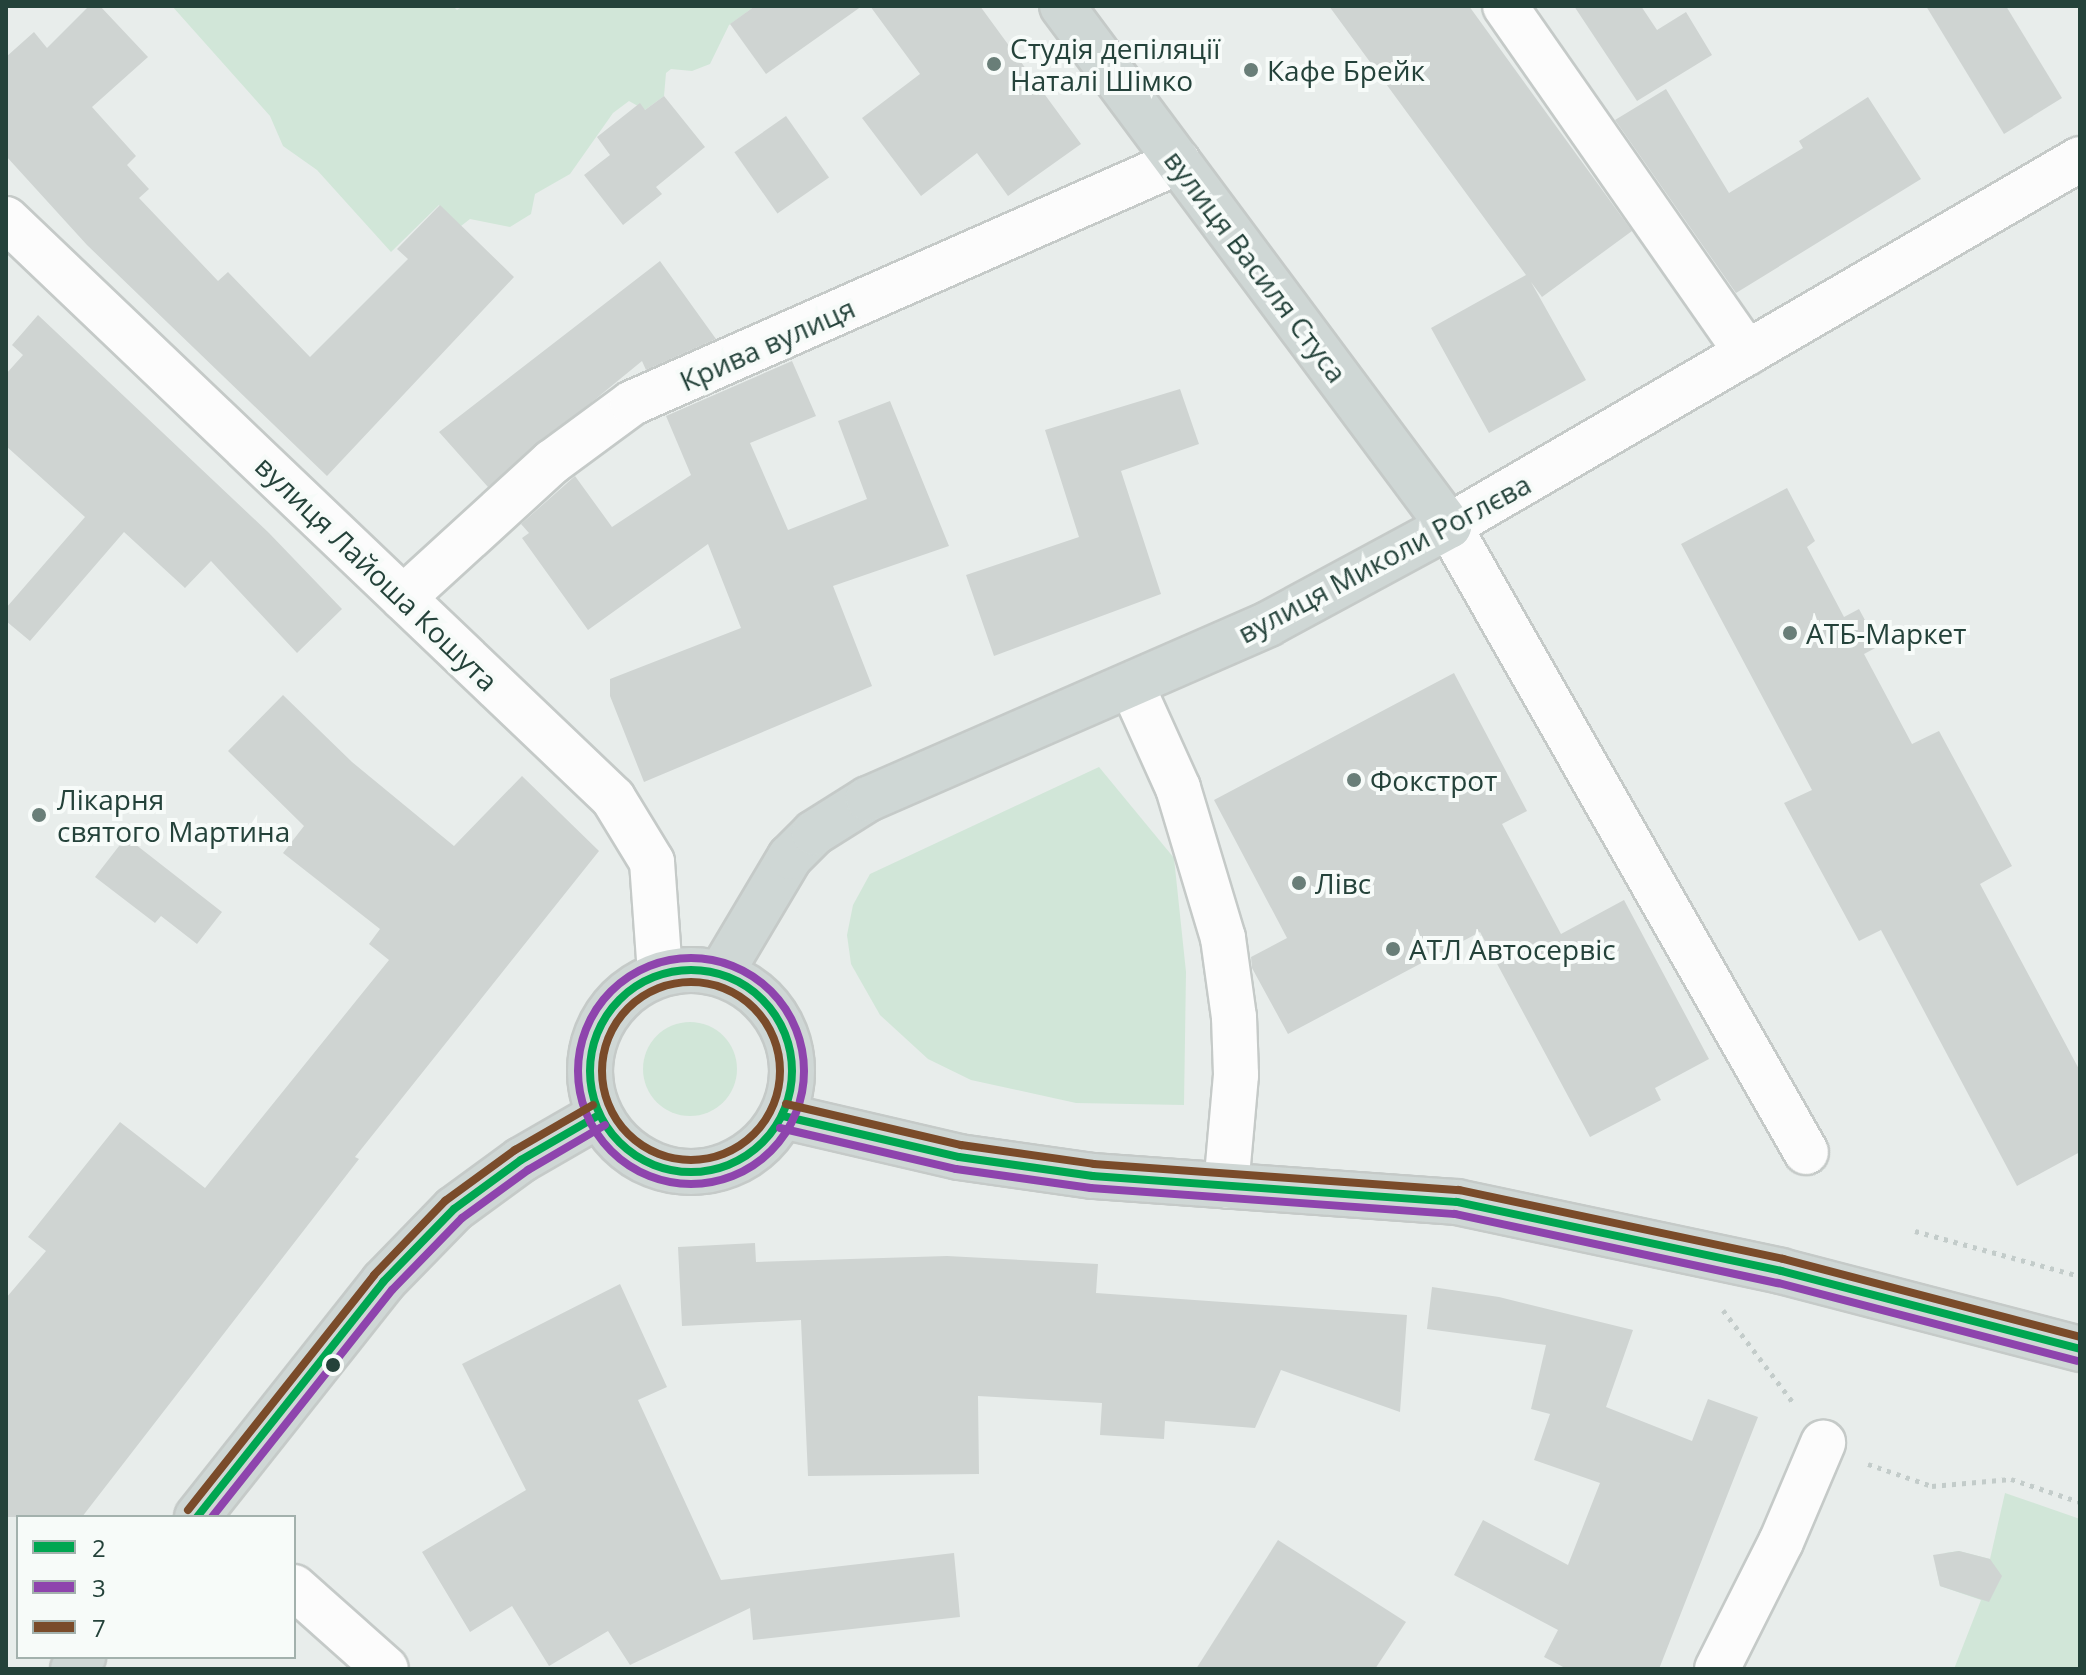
<!DOCTYPE html>
<html>
<head>
<meta charset="utf-8">
<style>
  body { margin:0 }
  #map { position:relative; width:2086px; height:1675px; overflow:hidden; background:#e8edeb; font-family:"Open Sans",sans-serif }
  div>[style] { position:absolute }
  .green>* { inset:0; background:#d1e6d8 }
  .round { border-radius:50% }
  .building>* { inset:0; background:#cfd4d2; transform-origin:0 0 }
  .path>* { height:5px; margin-top:-2.5px; transform-origin:0; background:repeating-linear-gradient(90deg,#c3ccca 0 4px,transparent 0 10px) }
  .roads { filter:drop-shadow(2px 0 #c5cac8) drop-shadow(-2px 0 #c5cac8) drop-shadow(0 2px #c5cac8) drop-shadow(0 -2px #c5cac8) }
  .minor>* { height:44px; margin:-22px; padding:0 22px; transform-origin:22px; border-radius:22px; background:#fcfcfc }
  .major>* { height:44px; margin:-22px; padding:0 22px; transform-origin:22px; border-radius:22px; background:#cfd7d5 }
  .major>.ring { margin:-22px; padding:0; box-sizing:content-box; background:none; border:44px solid #cfd7d5; border-radius:50% }
  .bus-1>* { height:8px; margin:-4px; padding:0 4px; transform-origin:4px; border-radius:4px; background:#00a651 }
  .bus-1>.ring { margin:-4px; padding:0; box-sizing:content-box; background:none; border:8px solid #00a651; border-radius:50% }
  .bus-2>* { height:8px; margin:-4px; padding:0 4px; transform-origin:4px; border-radius:4px; background:#8e44ad }
  .bus-2>.ring { margin:-4px; padding:0; box-sizing:content-box; background:none; border:8px solid #8e44ad; border-radius:50% }
  .bus-3>* { height:8px; margin:-4px; padding:0 4px; transform-origin:4px; border-radius:4px; background:#7a4b2a }
  .bus-3>.ring { margin:-4px; padding:0; box-sizing:content-box; background:none; border:8px solid #7a4b2a; border-radius:50% }
  .dots>* { width:22px; height:22px; translate:-50% -50%; box-sizing:border-box; border:4px solid #f7fbf9; border-radius:50% }
  span { translate:-50% -50%; white-space:nowrap; text-align:center; line-height:1.15; -webkit-text-stroke:8px #f7fbf9; paint-order:stroke }
  .poi-label { font-size:28px; color:#24423a }
  .left { translate:0 -50%; text-align:left }
  .street-label { font-size:28px; color:#24423a }
  .frame { position:absolute; inset:0; border:8px solid #24423a; pointer-events:none }
  .legend { position:absolute; left:16px; top:1515px; width:280px; height:144px; box-sizing:border-box; background:#f7fbf9; border:2px solid #a3b1ad; margin:0; padding:10px 14px; list-style:none; font-size:24px; color:#24423a }
  .legend li { display:flex; align-items:center; gap:16px; height:40px }
  .legend b { width:40px; border:2px solid #a3b1ad }
</style>
</head>
<body>
<div id="map">
  <div class="green">
    <div style="clip-path:polygon(172px 6px,453px 6px,457px 10px,463px 6px,755px 6px,729px 25px,710px 64px,692px 71px,671px 69px,666px 73px,664px 96px,645px 110px,629px 101px,613px 113px,570px 174px,535px 194px,531px 214px,510px 227px,470px 219px,461px 226px,439px 205px,391px 252px,317px 170px,283px 146px,270px 116px)"></div>
    <div style="clip-path:polygon(1099px 767px,1174px 858px,1186px 972px,1184px 1105px,1076px 1103px,971px 1080px,928px 1059px,880px 1015px,851px 964px,847px 935px,853px 905px,870px 874px)"></div>
    <div class="round" style="left:643px;top:1022px;width:94px;height:94px"></div>
    <div style="clip-path:polygon(2005px 1493px,2080px 1519px,2080px 1669px,1954px 1669px,1981px 1600px,1940px 1586px,1936px 1567px,1945px 1553px,1959px 1551px,1990px 1559px)"></div>
  </div>
  <div class="building">
    <div style="clip-path:polygon(89px 6px,100px 6px,148px 57px,92px 107px,136px 156px,127px 165px,149px 189px,139px 198px,218px 281px,228px 272px,310px 357px,408px 259px,397px 249px,440px 205px,514px 277px,327px 476px,87px 245px,6px 156px,6px 57px,34px 32px,47px 48px)"></div>
    <div style="clip-path:polygon(755px 6px,862px 6px,766px 74px,730px 24px)"></div>
    <div style="clip-path:polygon(870px 6px,980px 6px,1081px 144px,1008px 196px,977px 153px,921px 196px,862px 118px,920px 74px)"></div>
    <div style="clip-path:polygon(1329px 6px,1469px 6px,1632px 231px,1542px 297px,1531px 282px,1586px 380px,1489px 433px,1431px 328px,1526px 275px)"></div>
    <div style="clip-path:polygon(1574px 6px,1641px 6px,1657px 30px,1686px 12px,1712px 55px,1637px 101px)"></div>
    <div style="clip-path:polygon(1926px 6px,2006px 6px,2062px 98px,2004px 134px)"></div>
    <div style="clip-path:polygon(1666px 89px,1729px 193px,1803px 148px,1799px 141px,1868px 97px,1921px 179px,1736px 293px,1615px 120px)"></div>
    <div style="clip-path:polygon(664px 96px,705px 147px,656px 187px,662px 194px,623px 225px,584px 175px,610px 155px,597px 137px,640px 103px,645px 110px)"></div>
    <div style="left:786px;top:116px;width:75px;height:63px;rotate:55deg"></div>
    <div style="clip-path:polygon(660px 261px,716px 339px,646px 370px,642px 361px,488px 487px,439px 432px)"></div>
    <div style="clip-path:polygon(38px 315px,269px 533px,342px 609px,297px 653px,211px 561px,185px 588px,124px 532px,30px 641px,6px 621px,6px 608px,85px 517px,6px 446px,6px 374px,23px 355px,12px 345px)"></div>
    <div style="clip-path:polygon(792px 361px,816px 416px,750px 443px,788px 530px,867px 499px,838px 421px,890px 401px,949px 546px,833px 586px,872px 686px,644px 782px,610px 696px,610px 679px,741px 628px,708px 544px,588px 630px,522px 538px,529px 533px,521px 524px,575px 476px,612px 527px,691px 475px,666px 416px)"></div>
    <div style="clip-path:polygon(1180px 389px,1199px 444px,1121px 471px,1161px 594px,994px 656px,966px 575px,1079px 537px,1045px 430px)"></div>
    <div style="clip-path:polygon(1787px 488px,1815px 541px,1807px 547px,1844px 617px,1859px 609px,1879px 646px,1864px 654px,1912px 744px,1939px 731px,2012px 866px,1980px 884px,2080px 1071px,2080px 1152px,2017px 1186px,1881px 930px,1859px 941px,1784px 803px,1812px 790px,1681px 544px)"></div>
    <div style="clip-path:polygon(1454px 673px,1527px 811px,1502px 824px,1561px 934px,1624px 900px,1709px 1059px,1655px 1088px,1661px 1100px,1590px 1137px,1480px 932px,1288px 1034px,1252px 968px,1251px 957px,1287px 938px,1214px 800px)"></div>
    <div style="clip-path:polygon(283px 695px,352px 762px,454px 846px,522px 776px,599px 851px,355px 1157px,359px 1159px,82px 1517px,6px 1517px,6px 1298px,46px 1251px,28px 1237px,120px 1122px,205px 1188px,389px 960px,369px 944px,380px 929px,283px 853px,304px 826px,228px 751px)"></div>
    <div style="clip-path:polygon(126px 837px,222px 912px,197px 944px,161px 916px,155px 923px,95px 877px)"></div>
    <div style="clip-path:polygon(755px 1243px,756px 1262px,947px 1256px,1098px 1264px,1096px 1293px,1407px 1315px,1400px 1412px,1281px 1370px,1255px 1428px,1165px 1421px,1164px 1439px,1100px 1435px,1102px 1403px,978px 1396px,979px 1474px,808px 1476px,801px 1320px,682px 1326px,678px 1247px)"></div>
    <div style="clip-path:polygon(620px 1284px,667px 1387px,638px 1400px,721px 1580px,954px 1553px,960px 1617px,753px 1640px,750px 1608px,630px 1665px,608px 1631px,549px 1666px,512px 1606px,470px 1632px,422px 1552px,526px 1490px,462px 1364px)"></div>
    <div style="clip-path:polygon(1432px 1287px,1499px 1297px,1633px 1330px,1606px 1407px,1692px 1441px,1708px 1399px,1758px 1417px,1659px 1669px,1567px 1669px,1544px 1657px,1558px 1630px,1454px 1575px,1483px 1520px,1568px 1565px,1600px 1483px,1534px 1460px,1550px 1414px,1531px 1409px,1546px 1345px,1427px 1329px)"></div>
    <div style="clip-path:polygon(1278px 1540px,1406px 1622px,1375px 1669px,1196px 1669px)"></div>
    <div style="clip-path:polygon(1959px 1551px,1990px 1559px,2002px 1576px,1989px 1602px,1940px 1586px,1933px 1555px)"></div>
  </div>
  <div class="path">
    <div style="left:1915px;top:1231px;width:171px;rotate:15.3deg"></div>
    <div style="left:1723px;top:1310px;width:118px;rotate:52.9deg"></div>
    <div style="left:1868px;top:1464px;width:68px;rotate:19deg"></div>
    <div style="left:1932px;top:1486px;width:79px;rotate:-5.1deg"></div>
    <div style="left:2011px;top:1479px;width:73px;rotate:18.4deg"></div>
  </div>
  <div class="roads">
    <div class="minor">
      <div style="left:1505px;top:6px;width:423px;rotate:55.1deg"></div>
      <div style="left:6px;top:219px;width:839px;rotate:43.65deg"></div>
      <div style="left:613px;top:798px;width:75px;rotate:58.6deg"></div>
      <div style="left:652px;top:862px;width:111px;rotate:85.9deg"></div>
      <div style="left:403px;top:598px;width:202px;rotate:-42.4deg"></div>
      <div style="left:552px;top:462px;width:99px;rotate:-36.4deg"></div>
      <div style="left:632px;top:403px;width:597px;rotate:-23.82deg"></div>
      <div style="left:1132px;top:686px;width:112px;rotate:65.7deg"></div>
      <div style="left:1178px;top:788px;width:157px;rotate:73.3deg"></div>
      <div style="left:1223px;top:938px;width:80px;rotate:82.1deg"></div>
      <div style="left:1234px;top:1017px;width:58px;rotate:88deg"></div>
      <div style="left:1236px;top:1075px;width:111px;rotate:95.1deg"></div>
      <div style="left:1806px;top:1152px;width:721px;rotate:-119.7deg"></div>
      <div style="left:1449px;top:526px;width:730px;rotate:-30.18deg"></div>
      <div style="left:294px;top:1587px;width:123px;rotate:41.7deg"></div>
      <div style="left:1717px;top:1669px;width:142px;rotate:-63.3deg"></div>
      <div style="left:1781px;top:1542px;width:108px;rotate:-67deg"></div>
    </div>
    <div class="major">
      <div class="ring" style="left:590px;top:970px;width:158px;height:158px"></div>
      <div style="left:721px;top:973px;width:135px;rotate:-59.3deg"></div>
      <div style="left:790px;top:857px;width:34px;rotate:-45deg"></div>
      <div style="left:814px;top:833px;width:64px;rotate:-32.2deg"></div>
      <div style="left:868px;top:799px;width:437px;rotate:-23.6deg"></div>
      <div style="left:1268px;top:624px;width:206px;rotate:-28.4deg"></div>
      <div style="left:1449px;top:526px;width:648px;rotate:-126.66deg"></div>
      <div style="left:783px;top:1116px;width:181px;rotate:13.1deg"></div>
      <div style="left:959px;top:1157px;width:135px;rotate:8.1deg"></div>
      <div style="left:1093px;top:1176px;width:365px;rotate:4.1deg"></div>
      <div style="left:1457px;top:1202px;width:331px;rotate:12deg"></div>
      <div style="left:1781px;top:1271px;width:309px;rotate:14.6deg"></div>
      <div style="left:197px;top:1517px;width:300px;rotate:-51.6deg"></div>
      <div style="left:383px;top:1282px;width:102px;rotate:-45.8deg"></div>
      <div style="left:454px;top:1209px;width:83px;rotate:-36.2deg"></div>
      <div style="left:521px;top:1160px;width:90px;rotate:-30deg"></div>
      <div style="left:73px;top:1669px;width:16px;rotate:-50deg"></div>
    </div>
  </div>
  <div class="bus-1">
    <div class="ring" style="left:590px;top:970px;width:194px;height:194px"></div>
    <div style="left:783px;top:1116px;width:181px;rotate:13.1deg"></div>
    <div style="left:959px;top:1157px;width:135px;rotate:8.1deg"></div>
    <div style="left:1093px;top:1176px;width:365px;rotate:4.1deg"></div>
    <div style="left:1457px;top:1202px;width:331px;rotate:12deg"></div>
    <div style="left:1781px;top:1271px;width:309px;rotate:14.6deg"></div>
    <div style="left:197px;top:1517px;width:300px;rotate:-51.6deg"></div>
    <div style="left:383px;top:1282px;width:102px;rotate:-45.8deg"></div>
    <div style="left:454px;top:1209px;width:83px;rotate:-36.2deg"></div>
    <div style="left:521px;top:1160px;width:90px;rotate:-30deg"></div>
  </div>
  <div class="bus-2">
    <div class="ring" style="left:578px;top:958px;width:218px;height:218px"></div>
    <div style="left:780px;top:1128px;width:181px;rotate:13.1deg"></div>
    <div style="left:956px;top:1169px;width:136px;rotate:8deg"></div>
    <div style="left:1091px;top:1188px;width:365px;rotate:4.1deg"></div>
    <div style="left:1455px;top:1214px;width:330px;rotate:12.1deg"></div>
    <div style="left:1778px;top:1283px;width:309px;rotate:14.6deg"></div>
    <div style="left:212px;top:1517px;width:290px;rotate:-51.6deg"></div>
    <div style="left:392px;top:1290px;width:100px;rotate:-45.8deg"></div>
    <div style="left:462px;top:1218px;width:82px;rotate:-36deg"></div>
    <div style="left:528px;top:1170px;width:89px;rotate:-30.3deg"></div>
  </div>
  <div class="bus-3">
    <div class="ring" style="left:602px;top:982px;width:170px;height:170px"></div>
    <div style="left:786px;top:1104px;width:180px;rotate:13.2deg"></div>
    <div style="left:961px;top:1145px;width:134px;rotate:8.1deg"></div>
    <div style="left:1094px;top:1164px;width:366px;rotate:4.1deg"></div>
    <div style="left:1459px;top:1190px;width:331px;rotate:12deg"></div>
    <div style="left:1783px;top:1259px;width:307px;rotate:14.7deg"></div>
    <div style="left:188px;top:1510px;width:300px;rotate:-51.6deg"></div>
    <div style="left:374px;top:1275px;width:103px;rotate:-46.2deg"></div>
    <div style="left:445px;top:1201px;width:87px;rotate:-36.1deg"></div>
    <div style="left:515px;top:1150px;width:90px;rotate:-30deg"></div>
  </div>
  <div class="dots">
    <div style="left:994px;top:64px;background:#697e78"></div>
    <div style="left:1251px;top:70px;background:#697e78"></div>
    <div style="left:1790px;top:633px;background:#697e78"></div>
    <div style="left:1354px;top:780px;background:#697e78"></div>
    <div style="left:39px;top:815px;background:#697e78"></div>
    <div style="left:1299px;top:883px;background:#697e78"></div>
    <div style="left:1393px;top:949px;background:#697e78"></div>
    <div style="left:333px;top:1365px;background:#24423a"></div>
  </div>
  <div class="poi-label">
    <span class="left" style="left:1010px;top:64px">Студія депіляції<br>Наталі Шімко</span>
    <span class="left" style="left:1267px;top:70px">Кафе Брейк</span>
    <span class="left" style="left:1806px;top:633px">АТБ-Маркет</span>
    <span class="left" style="left:1370px;top:780px">Фокстрот</span>
    <span class="left" style="left:57px;top:815px">Лікарня<br>святого Мартина</span>
    <span class="left" style="left:1315px;top:883px">Лівс</span>
    <span class="left" style="left:1409px;top:949px">АТЛ Автосервіс</span>
  </div>
  <div class="street-label">
    <span style="left:1256px;top:266px;rotate:53deg">вулиця Василя Стуса</span>
    <span style="left:767px;top:344px;rotate:-24deg">Крива вулиця</span>
    <span style="left:1384px;top:558px;rotate:-28deg">вулиця Миколи Роглєва</span>
    <span style="left:377px;top:573px;rotate:44deg">вулиця Лайоша Кошута</span>
  </div>
  <div class="frame"></div>
  <ul class="legend">
  <li><b style="height:10px;background:#00a651"></b>2</li>
  <li><b style="height:10px;background:#8e44ad"></b>3</li>
  <li><b style="height:10px;background:#7a4b2a"></b>7</li>
  </ul>
</div>
</body>
</html>
